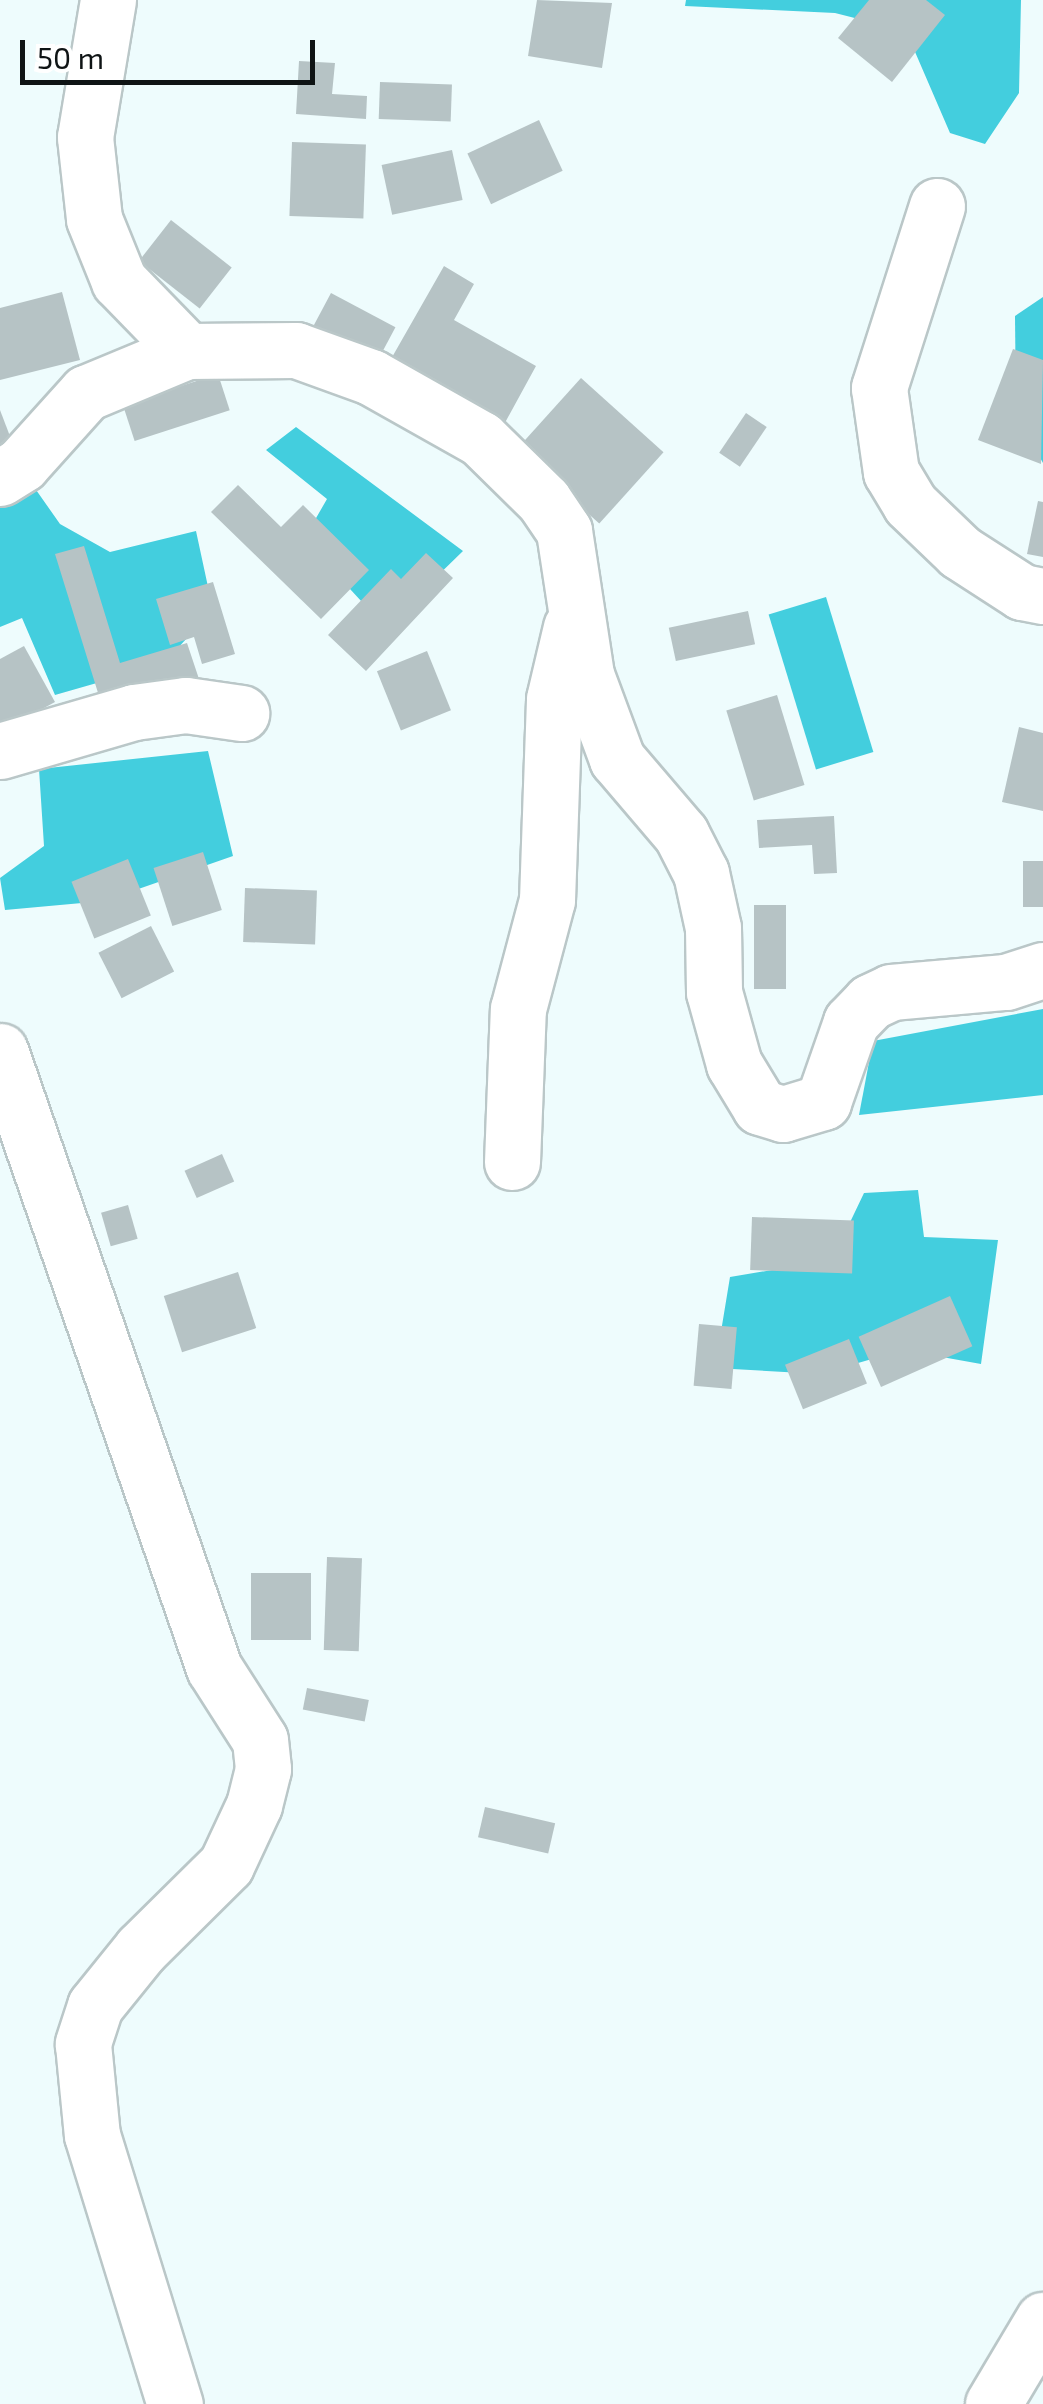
<!DOCTYPE html>
<html>
<head>
<meta charset="utf-8">
<style>
  body { margin:0 }
  #map { position:relative; width:1043px; height:2404px; overflow:hidden; background:#eefcfd; font-family:"Exo 2",sans-serif }
  div>[style] { position:absolute }
  .forest>* { inset:0; background:#43cede; transform-origin:0 0 }
  .building>* { inset:0; background:#b6c3c5; transform-origin:0 0 }
  .roads { filter:drop-shadow(2px 0 #bac7c8) drop-shadow(-2px 0 #bac7c8) drop-shadow(0 2px #bac7c8) drop-shadow(0 -2px #bac7c8) }
  .minor>* { height:55px; margin:-27.5px; padding:0 27.5px; transform-origin:27.5px; border-radius:27.5px; background:#fff }
  span { translate:-50% -50%; white-space:nowrap; text-align:center; line-height:1.15; -webkit-text-stroke:9px #fff; paint-order:stroke }
  .scale { position:absolute; left:20px; top:40px; width:295px; height:45px; box-sizing:border-box; border:5px solid #0f1415; border-top:0; padding-left:12px; font-size:30px; line-height:35px; white-space:nowrap; color:#0f1415; -webkit-text-stroke:8px #fff; paint-order:stroke }
</style>
</head>
<body>
<div id="map">
  <div class="forest">
    <div style="clip-path:polygon(686px 0,1021px 0,1019px 93px,985px 144px,950px 133px,906px 31px,835px 13px,685px 6px)"></div>
    <div style="clip-path:polygon(1043px 297px,1043px 463px,1016px 415px,1015px 316px)"></div>
    <div style="clip-path:polygon(296px 427px,463px 551px,385px 627px,304px 539px,327px 499px,266px 450px)"></div>
    <div style="clip-path:polygon(27px 477px,60px 524px,110px 552px,196px 531px,213px 610px,163px 664px,55px 695px,22px 618px,0 627px,0 502px)"></div>
    <div style="left:826px;top:597px;width:162px;height:60px;rotate:73deg"></div>
    <div style="clip-path:polygon(208px 751px,233px 856px,104px 901px,5px 910px,0 878px,44px 846px,39px 769px)"></div>
    <div style="clip-path:polygon(1043px 1009px,1043px 1095px,859px 1115px,873px 1041px)"></div>
    <div style="clip-path:polygon(918px 1190px,924px 1237px,998px 1240px,981px 1364px,903px 1350px,820px 1374px,715px 1368px,730px 1277px,832px 1260px,864px 1193px)"></div>
  </div>
  <div class="building">
    <div style="clip-path:polygon(537px 0,612px 3px,602px 68px,528px 56px)"></div>
    <div style="clip-path:polygon(869px 0,926px 0,945px 15px,892px 82px,838px 38px)"></div>
    <div style="clip-path:polygon(299px 61px,335px 63px,332px 94px,367px 96px,366px 119px,296px 114px)"></div>
    <div style="left:380px;top:82px;width:72px;height:37px;rotate:2deg"></div>
    <div style="left:539px;top:120px;width:56px;height:79px;rotate:65deg"></div>
    <div style="left:292px;top:142px;width:74px;height:74px;rotate:2deg"></div>
    <div style="left:452px;top:150px;width:51px;height:72px;rotate:78deg"></div>
    <div style="left:171px;top:220px;width:77px;height:52px;rotate:38deg"></div>
    <div style="clip-path:polygon(444px 266px,474px 284px,454px 320px,536px 366px,501px 430px,387px 366px)"></div>
    <div style="clip-path:polygon(62px 292px,80px 360px,0 380px,0 308px)"></div>
    <div style="left:331px;top:293px;width:73px;height:40px;rotate:28deg"></div>
    <div style="clip-path:polygon(1013px 349px,1043px 360px,1041px 464px,978px 440px)"></div>
    <div style="left:218px;top:374px;width:38px;height:100px;rotate:72deg"></div>
    <div style="left:581px;top:378px;width:111px;height:96px;rotate:42deg"></div>
    <div style="clip-path:polygon(0 410px,16px 452px,0 458px)"></div>
    <div style="left:746px;top:413px;width:25px;height:48px;rotate:34deg"></div>
    <div style="clip-path:polygon(238px 485px,281px 527px,303px 505px,369px 570px,321px 619px,211px 512px)"></div>
    <div style="clip-path:polygon(1038px 501px,1043px 502px,1043px 557px,1027px 554px)"></div>
    <div style="clip-path:polygon(84px 546px,120px 663px,187px 643px,199px 679px,103px 709px,55px 554px)"></div>
    <div style="clip-path:polygon(426px 553px,453px 578px,366px 671px,328px 635px,391px 569px,401px 579px)"></div>
    <div style="clip-path:polygon(213px 582px,235px 654px,202px 664px,194px 637px,170px 645px,156px 599px)"></div>
    <div style="left:748px;top:611px;width:34px;height:81px;rotate:78deg"></div>
    <div style="clip-path:polygon(24px 646px,55px 702px,0 732px,0 659px)"></div>
    <div style="left:427px;top:651px;width:64px;height:54px;rotate:68deg"></div>
    <div style="left:777px;top:695px;width:94px;height:53px;rotate:73deg"></div>
    <div style="clip-path:polygon(1019px 727px,1043px 733px,1043px 811px,1002px 802px)"></div>
    <div style="clip-path:polygon(834px 816px,837px 873px,814px 874px,812px 845px,759px 848px,757px 820px)"></div>
    <div style="left:203px;top:852px;width:61px;height:52px;rotate:72deg"></div>
    <div style="left:128px;top:859px;width:61px;height:61px;rotate:68deg"></div>
    <div style="left:1023px;top:861px;width:20px;height:46px"></div>
    <div style="left:245px;top:888px;width:72px;height:54px;rotate:2deg"></div>
    <div style="left:754px;top:905px;width:32px;height:84px"></div>
    <div style="left:151px;top:926px;width:51px;height:59px;rotate:63deg"></div>
    <div style="left:222px;top:1154px;width:30px;height:41px;rotate:66deg"></div>
    <div style="left:128px;top:1205px;width:35px;height:28px;rotate:74deg"></div>
    <div style="left:752px;top:1217px;width:102px;height:53px;rotate:2deg"></div>
    <div style="left:238px;top:1272px;width:59px;height:78px;rotate:72deg"></div>
    <div style="left:950px;top:1296px;width:55px;height:100px;rotate:66deg"></div>
    <div style="left:699px;top:1324px;width:38px;height:62px;rotate:5deg"></div>
    <div style="left:849px;top:1339px;width:48px;height:69px;rotate:68deg"></div>
    <div style="left:327px;top:1557px;width:35px;height:93px;rotate:2deg"></div>
    <div style="left:251px;top:1573px;width:60px;height:67px"></div>
    <div style="left:307px;top:1688px;width:63px;height:22px;rotate:11deg"></div>
    <div style="left:485px;top:1807px;width:72px;height:31px;rotate:13deg"></div>
  </div>
  <div class="roads">
    <div class="minor">
      <div style="left:108px;top:0;width:139px;rotate:99.5deg"></div>
      <div style="left:85px;top:137px;width:82px;rotate:83.7deg"></div>
      <div style="left:94px;top:219px;width:67px;rotate:68deg"></div>
      <div style="left:119px;top:281px;width:98px;rotate:45.8deg"></div>
      <div style="left:937px;top:206px;width:191px;rotate:107.7deg"></div>
      <div style="left:879px;top:388px;width:85px;rotate:81.9deg"></div>
      <div style="left:891px;top:472px;width:37px;rotate:59deg"></div>
      <div style="left:910px;top:504px;width:69px;rotate:43.8deg"></div>
      <div style="left:960px;top:552px;width:74px;rotate:32.8deg"></div>
      <div style="left:1022px;top:592px;width:21px;rotate:11deg"></div>
      <div style="left:0;top:478px;width:26px;rotate:-32deg"></div>
      <div style="left:22px;top:464px;width:96px;rotate:-48deg"></div>
      <div style="left:86px;top:393px;width:109px;rotate:-22.6deg"></div>
      <div style="left:187px;top:351px;width:109px;rotate:-0.5deg"></div>
      <div style="left:296px;top:350px;width:80px;rotate:19.8deg"></div>
      <div style="left:371px;top:377px;width:126px;rotate:29.4deg"></div>
      <div style="left:481px;top:439px;width:88px;rotate:44.5deg"></div>
      <div style="left:544px;top:501px;width:36px;rotate:56deg"></div>
      <div style="left:564px;top:531px;width:146px;rotate:81.3deg"></div>
      <div style="left:586px;top:675px;width:90px;rotate:69.7deg"></div>
      <div style="left:617px;top:759px;width:99px;rotate:49.5deg"></div>
      <div style="left:681px;top:834px;width:44px;rotate:62.9deg"></div>
      <div style="left:701px;top:873px;width:56px;rotate:77.7deg"></div>
      <div style="left:713px;top:928px;width:64px;rotate:89.1deg"></div>
      <div style="left:714px;top:992px;width:75px;rotate:74.5deg"></div>
      <div style="left:734px;top:1064px;width:50px;rotate:58.8deg"></div>
      <div style="left:760px;top:1107px;width:24px;rotate:17deg"></div>
      <div style="left:783px;top:1114px;width:42px;rotate:-16.7deg"></div>
      <div style="left:823px;top:1102px;width:85px;rotate:-70.7deg"></div>
      <div style="left:851px;top:1022px;width:28px;rotate:-46deg"></div>
      <div style="left:870px;top:1002px;width:23px;rotate:-25deg"></div>
      <div style="left:891px;top:992px;width:115px;rotate:-5deg"></div>
      <div style="left:1006px;top:982px;width:39px;rotate:-18deg"></div>
      <div style="left:0;top:751px;width:140px;rotate:-16.2deg"></div>
      <div style="left:134px;top:712px;width:52px;rotate:-7.7deg"></div>
      <div style="left:186px;top:705px;width:56px;rotate:8.3deg"></div>
      <div style="left:0;top:1051px;width:653px;rotate:70.87deg"></div>
      <div style="left:214px;top:1668px;width:85px;rotate:57.4deg"></div>
      <div style="left:260px;top:1740px;width:29px;rotate:84deg"></div>
      <div style="left:263px;top:1769px;width:37px;rotate:104deg"></div>
      <div style="left:254px;top:1805px;width:66px;rotate:115deg"></div>
      <div style="left:226px;top:1865px;width:120px;rotate:135.3deg"></div>
      <div style="left:141px;top:1949px;width:73px;rotate:128.9deg"></div>
      <div style="left:95px;top:2006px;width:40px;rotate:108deg"></div>
      <div style="left:83px;top:2044px;width:91px;rotate:84.4deg"></div>
      <div style="left:92px;top:2135px;width:282px;rotate:72.9deg"></div>
      <div style="left:512px;top:1162px;width:153px;rotate:-87.8deg"></div>
      <div style="left:518px;top:1009px;width:113px;rotate:-75.1deg"></div>
      <div style="left:547px;top:900px;width:201px;rotate:-88deg"></div>
      <div style="left:554px;top:699px;width:74px;rotate:-76.7deg"></div>
      <div style="left:993px;top:2404px;width:98px;rotate:-59.2deg"></div>
    </div>
  </div>
  <div class="scale">50 m</div>
</div>
</body>
</html>
